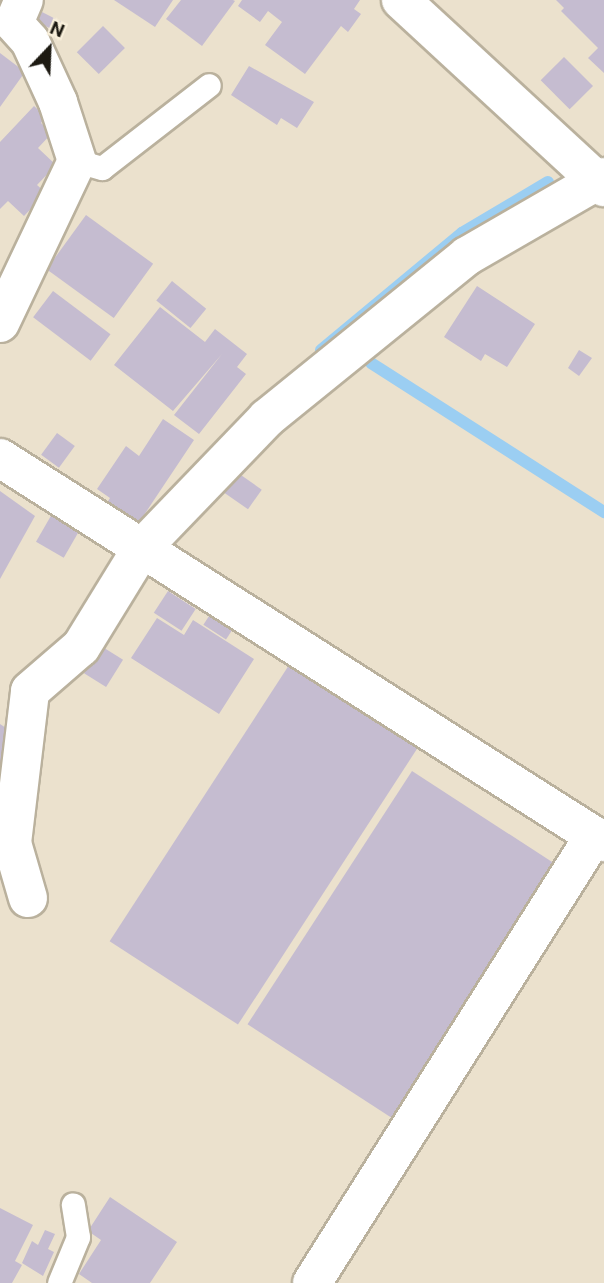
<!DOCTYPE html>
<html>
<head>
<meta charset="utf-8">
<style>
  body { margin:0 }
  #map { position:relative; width:604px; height:1283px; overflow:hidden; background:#ebe1cd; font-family:Roboto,sans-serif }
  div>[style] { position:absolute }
  .stream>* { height:12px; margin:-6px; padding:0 6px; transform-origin:6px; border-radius:6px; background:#9bcef2 }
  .building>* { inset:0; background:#c5bcd0; transform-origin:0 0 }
  .roads { filter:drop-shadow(2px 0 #bab19d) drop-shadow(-2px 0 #bab19d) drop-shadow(0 2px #bab19d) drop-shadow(0 -2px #bab19d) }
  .service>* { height:23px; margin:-11.5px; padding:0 11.5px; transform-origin:11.5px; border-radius:11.5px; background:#fff }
  .minor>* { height:38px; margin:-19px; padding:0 19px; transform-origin:19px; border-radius:19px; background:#fff }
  span { translate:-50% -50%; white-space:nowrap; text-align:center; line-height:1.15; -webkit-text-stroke:5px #f8efda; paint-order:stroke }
  .north { position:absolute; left:14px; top:14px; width:70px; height:70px; -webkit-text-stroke:5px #f8efda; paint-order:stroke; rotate:23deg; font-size:19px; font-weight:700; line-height:28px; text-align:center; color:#1d1a12 }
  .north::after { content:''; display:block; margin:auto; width:24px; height:32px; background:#1d1a12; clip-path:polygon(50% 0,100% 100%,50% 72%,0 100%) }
</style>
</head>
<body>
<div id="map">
  <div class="stream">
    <div style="left:321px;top:350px;width:183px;rotate:-39.7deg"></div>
    <div style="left:462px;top:233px;width:100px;rotate:-30.7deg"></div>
    <div style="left:371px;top:363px;width:277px;rotate:32.6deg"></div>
  </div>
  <div class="building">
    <div style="clip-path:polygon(114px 0,173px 0,155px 27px)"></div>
    <div style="clip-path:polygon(181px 0,233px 0,235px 1px,202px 46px,166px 19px)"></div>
    <div style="clip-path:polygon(242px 0,360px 0,354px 9px,361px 14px,348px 32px,341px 26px,305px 74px,265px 45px,282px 22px,268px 11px,260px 22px,238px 6px)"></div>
    <div style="clip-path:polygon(556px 0,604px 0,604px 73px,588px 58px,598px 48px,561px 11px,564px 8px)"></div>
    <div style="left:42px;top:12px;width:27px;height:11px;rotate:27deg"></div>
    <div style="left:103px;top:26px;width:31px;height:37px;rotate:45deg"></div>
    <div style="clip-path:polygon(0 53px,25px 72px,0 107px)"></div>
    <div style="left:564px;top:57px;width:41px;height:33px;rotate:45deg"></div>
    <div style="clip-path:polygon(249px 66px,314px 102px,297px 128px,281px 118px,277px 125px,231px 95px)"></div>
    <div style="clip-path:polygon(34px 106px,46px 117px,41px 123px,52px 133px,38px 148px,56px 165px,37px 185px,46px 193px,24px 216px,8px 201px,0 209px,0 142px)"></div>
    <div style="left:86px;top:215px;width:83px;height:67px;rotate:36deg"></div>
    <div style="left:172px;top:281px;width:44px;height:25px;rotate:39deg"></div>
    <div style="clip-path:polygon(477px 286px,535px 324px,507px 367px,485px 354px,481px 361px,444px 337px)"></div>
    <div style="left:53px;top:291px;width:72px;height:33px;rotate:37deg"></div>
    <div style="clip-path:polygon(160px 307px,205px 342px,215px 329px,247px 354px,237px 367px,246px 374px,199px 434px,174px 415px,222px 354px,173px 411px,114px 365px)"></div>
    <div style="clip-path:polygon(579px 350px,592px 358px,579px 376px,568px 368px)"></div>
    <div style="clip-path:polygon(163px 419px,194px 440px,134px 530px,103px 509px,110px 498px,97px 489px,126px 446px,139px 456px)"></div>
    <div style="left:57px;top:433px;width:22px;height:27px;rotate:36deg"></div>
    <div style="left:238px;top:473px;width:29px;height:24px;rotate:35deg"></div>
    <div style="clip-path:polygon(0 491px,35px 516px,0 579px)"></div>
    <div style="left:52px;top:514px;width:32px;height:32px;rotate:30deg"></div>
    <div style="left:168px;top:591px;width:33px;height:26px;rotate:33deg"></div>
    <div style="left:211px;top:613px;width:27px;height:14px;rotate:33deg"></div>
    <div style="clip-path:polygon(157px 618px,184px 635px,193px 620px,254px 659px,219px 714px,131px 658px)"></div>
    <div style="left:101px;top:646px;width:26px;height:32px;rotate:32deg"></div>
    <div style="left:291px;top:662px;width:153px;height:333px;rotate:33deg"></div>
    <div style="clip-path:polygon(0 724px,6px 728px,5px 819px,0 821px)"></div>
    <div style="left:412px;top:771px;width:174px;height:302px;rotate:33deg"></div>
    <div style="clip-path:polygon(110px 1197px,177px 1242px,150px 1283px,92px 1283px,79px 1274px,101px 1240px,88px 1231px)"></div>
    <div style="clip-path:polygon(0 1208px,33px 1225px,15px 1261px,22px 1265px,12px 1283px,0 1283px)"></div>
    <div style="clip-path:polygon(45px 1230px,55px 1234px,48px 1249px,54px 1252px,43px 1276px,22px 1263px,32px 1241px,38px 1245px)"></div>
  </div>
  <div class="roads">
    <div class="service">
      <div style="left:77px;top:161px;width:26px;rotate:16deg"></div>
      <div style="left:102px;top:168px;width:135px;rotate:-37.8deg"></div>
      <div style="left:59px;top:1283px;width:50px;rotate:-67.6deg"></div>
      <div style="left:78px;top:1237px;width:33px;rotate:-99deg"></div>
    </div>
    <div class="minor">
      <div style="left:401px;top:0;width:276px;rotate:42.7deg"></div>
      <div style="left:0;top:323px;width:179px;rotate:-64.6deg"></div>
      <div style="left:77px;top:161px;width:62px;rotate:-107.9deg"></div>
      <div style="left:58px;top:102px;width:67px;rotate:-114.7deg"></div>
      <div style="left:30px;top:41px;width:24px;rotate:-132deg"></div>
      <div style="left:14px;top:23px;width:25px;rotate:-67deg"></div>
      <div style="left:0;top:458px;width:716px;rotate:32.45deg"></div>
      <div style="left:28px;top:898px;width:57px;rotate:-106.2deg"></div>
      <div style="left:12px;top:843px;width:153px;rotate:-83.2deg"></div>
      <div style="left:30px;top:691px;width:67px;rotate:-40.8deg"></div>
      <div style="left:81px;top:647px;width:116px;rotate:-58.4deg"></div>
      <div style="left:142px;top:548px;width:180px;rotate:-46.1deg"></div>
      <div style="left:267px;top:418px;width:257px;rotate:-39deg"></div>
      <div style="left:467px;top:256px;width:158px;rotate:-30deg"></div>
      <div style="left:312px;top:1283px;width:529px;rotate:-57.75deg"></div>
    </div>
  </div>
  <div class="north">N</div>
</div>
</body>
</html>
